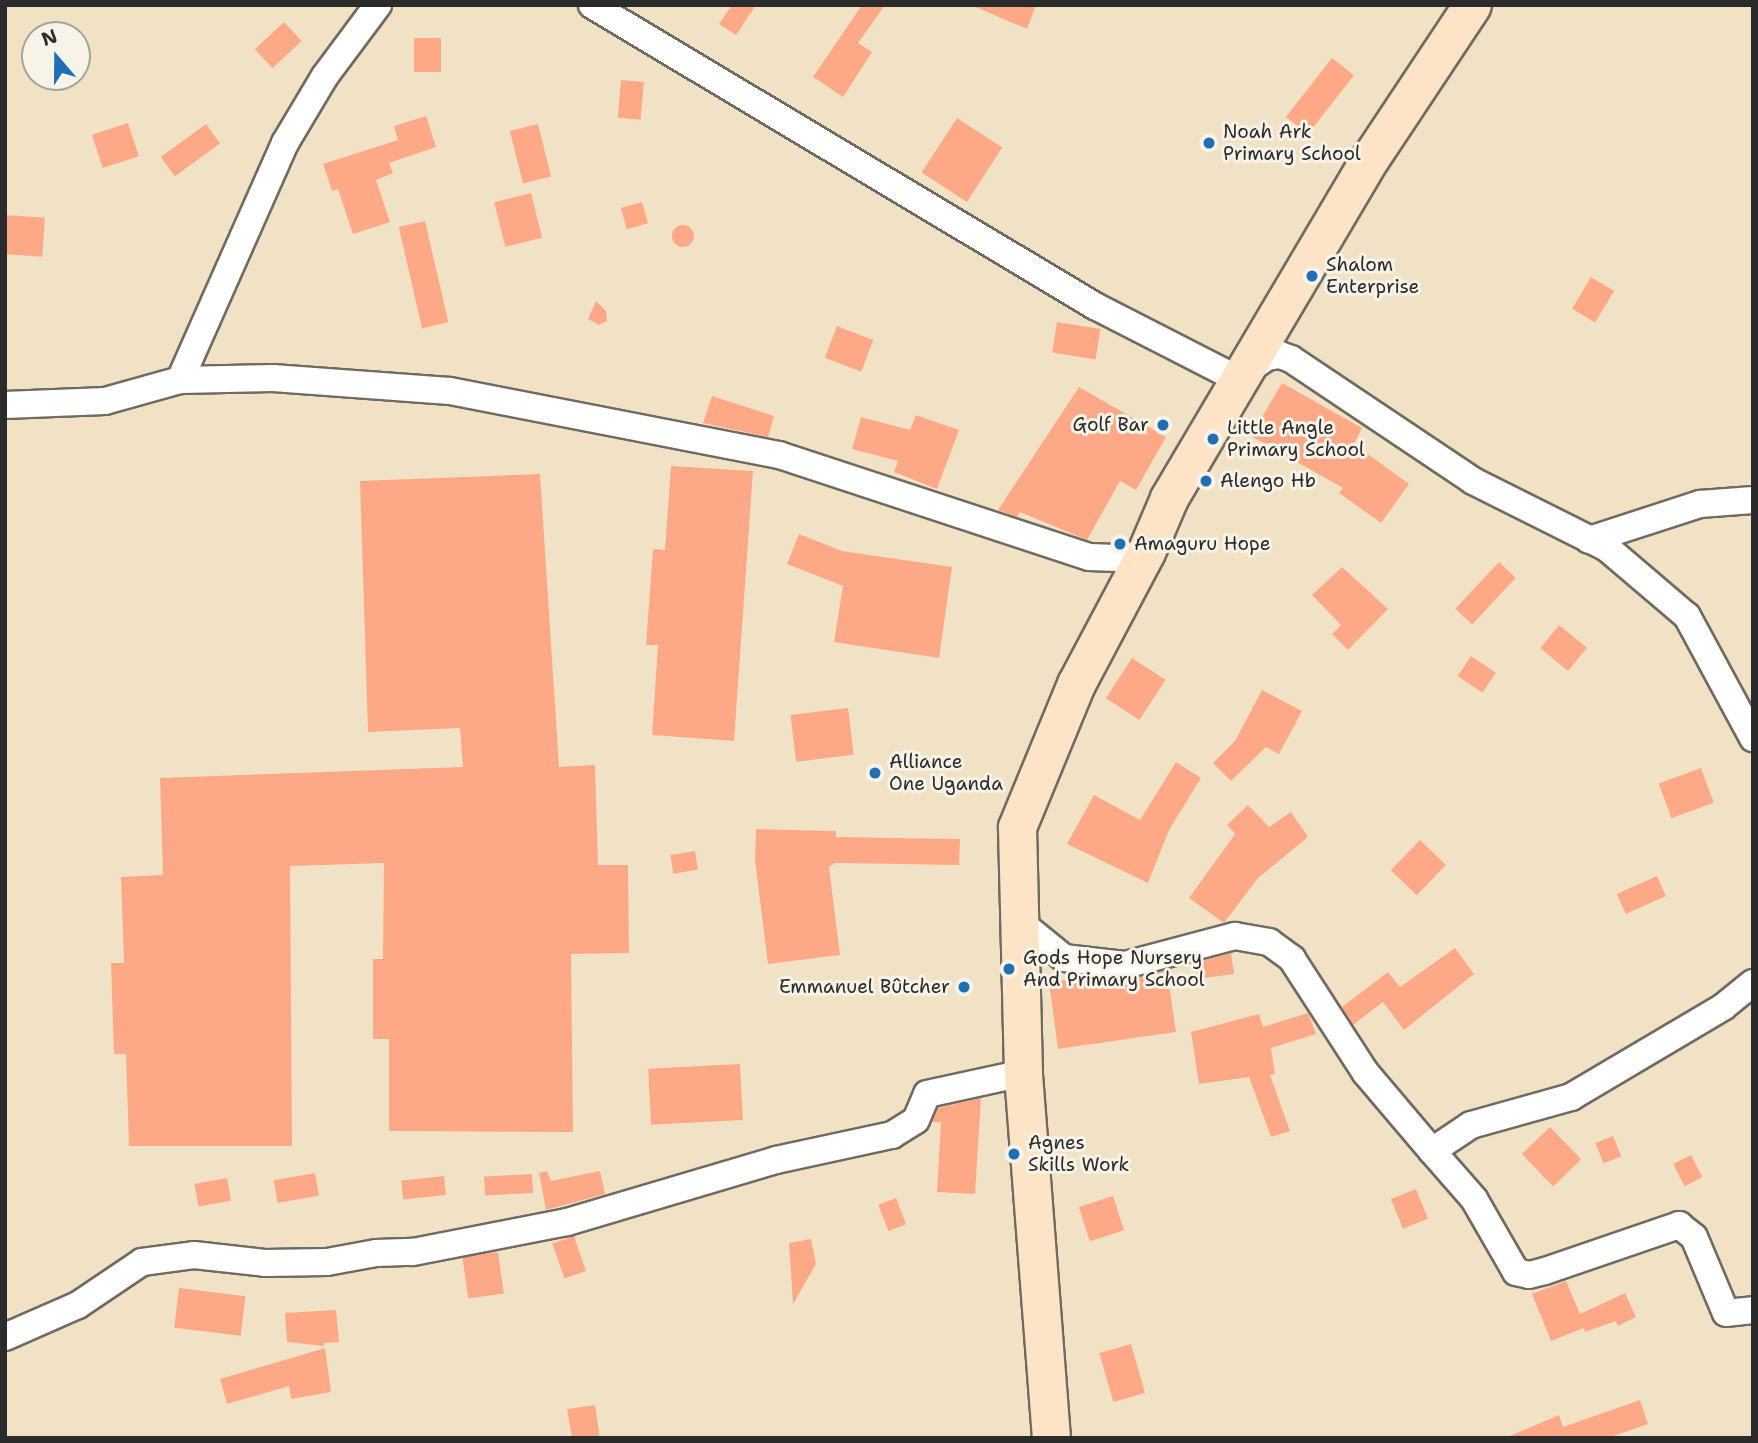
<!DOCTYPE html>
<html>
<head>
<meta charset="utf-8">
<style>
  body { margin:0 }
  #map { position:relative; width:1758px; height:1443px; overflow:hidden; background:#f1e2c6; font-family:"Shantell Sans",sans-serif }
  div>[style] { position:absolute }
  .building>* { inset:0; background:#fda987; transform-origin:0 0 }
  .round { border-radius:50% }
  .roads { filter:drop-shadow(2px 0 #706b61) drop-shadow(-2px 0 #706b61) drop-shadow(0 2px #706b61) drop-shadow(0 -2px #706b61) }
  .street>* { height:26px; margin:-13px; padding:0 13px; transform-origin:13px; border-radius:13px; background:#fff }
  .secondary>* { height:37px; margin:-18.5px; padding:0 18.5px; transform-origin:18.5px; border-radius:18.5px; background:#fee4c6 }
  .dots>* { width:19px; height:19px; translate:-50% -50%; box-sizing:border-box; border:4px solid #f7f3e8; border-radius:50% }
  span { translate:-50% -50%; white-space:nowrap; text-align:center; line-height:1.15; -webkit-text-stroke:6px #f7f3e8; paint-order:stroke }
  .poi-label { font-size:19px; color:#2b2b2b }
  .left { translate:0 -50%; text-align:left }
  .right { translate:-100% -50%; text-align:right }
  .frame { position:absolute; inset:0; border:7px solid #2b2b2b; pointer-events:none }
  .north { position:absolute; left:21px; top:21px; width:70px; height:70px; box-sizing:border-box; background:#f7f3e8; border:2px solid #a5a39c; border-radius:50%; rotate:340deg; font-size:19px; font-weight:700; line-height:28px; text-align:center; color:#2b2b2b }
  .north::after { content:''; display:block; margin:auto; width:24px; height:32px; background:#1f6fb2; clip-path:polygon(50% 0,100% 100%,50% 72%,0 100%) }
</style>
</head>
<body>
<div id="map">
  <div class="building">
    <div style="clip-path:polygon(732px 5px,756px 5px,736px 35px,719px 24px)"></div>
    <div style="clip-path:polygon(862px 5px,885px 5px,858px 43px,872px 52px,843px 97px,813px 77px)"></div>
    <div style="clip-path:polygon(971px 5px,1036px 5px,1027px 29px)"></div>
    <div style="left:284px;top:22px;width:26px;height:40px;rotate:47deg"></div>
    <div style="left:414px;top:38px;width:27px;height:34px"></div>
    <div style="left:1332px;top:58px;width:28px;height:75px;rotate:38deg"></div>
    <div style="left:621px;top:80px;width:23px;height:38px;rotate:5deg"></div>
    <div style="clip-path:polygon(426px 116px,436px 147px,389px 163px,393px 173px,376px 180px,390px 222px,353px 234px,338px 189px,332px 191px,323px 164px,398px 140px,394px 126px)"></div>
    <div style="left:957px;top:118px;width:54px;height:65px;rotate:33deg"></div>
    <div style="left:128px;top:123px;width:35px;height:38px;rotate:72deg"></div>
    <div style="left:206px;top:124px;width:24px;height:56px;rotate:54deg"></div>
    <div style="left:538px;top:124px;width:54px;height:29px;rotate:76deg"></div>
    <div style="left:531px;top:193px;width:46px;height:38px;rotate:76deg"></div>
    <div style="left:642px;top:202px;width:22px;height:22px;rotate:74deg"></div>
    <div style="left:5px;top:215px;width:40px;height:39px;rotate:4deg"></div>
    <div style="left:425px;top:221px;width:104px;height:27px;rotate:77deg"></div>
    <div class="round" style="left:672px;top:225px;width:22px;height:22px"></div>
    <div style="left:1591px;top:277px;width:27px;height:37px;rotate:31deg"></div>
    <div style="clip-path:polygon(596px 301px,606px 311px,607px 321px,599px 325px,588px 319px)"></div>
    <div style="left:1057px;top:322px;width:44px;height:31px;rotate:9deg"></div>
    <div style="left:837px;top:326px;width:39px;height:34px;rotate:21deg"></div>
    <div style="clip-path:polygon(1282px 383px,1362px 428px,1354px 444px,1409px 484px,1381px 523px,1339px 493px,1343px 488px,1251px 436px)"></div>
    <div style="clip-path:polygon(1079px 387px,1166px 437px,1136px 490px,1120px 481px,1087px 540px,1020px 512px,1017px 517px,998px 510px)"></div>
    <div style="clip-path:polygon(712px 396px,774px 416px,768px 437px,703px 423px)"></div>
    <div style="clip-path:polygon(916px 415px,959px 430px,937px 489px,894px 472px,898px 461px,852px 449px,861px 417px,910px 430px)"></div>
    <div style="clip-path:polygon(671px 466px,753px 471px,734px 741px,652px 735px,658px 645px,646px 645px,653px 549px,665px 550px)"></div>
    <div style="clip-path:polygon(540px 474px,559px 767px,595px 765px,598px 865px,628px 865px,629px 953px,571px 954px,573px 1132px,389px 1131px,389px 1039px,373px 1039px,373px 959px,383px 959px,384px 863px,290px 866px,292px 1146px,129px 1146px,126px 1054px,114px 1054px,111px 963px,124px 963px,121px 877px,163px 875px,160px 778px,463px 767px,460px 728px,368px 732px,360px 481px)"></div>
    <div style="clip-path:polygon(799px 534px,842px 551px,952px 567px,939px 658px,834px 642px,843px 586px,787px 564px)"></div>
    <div style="left:1499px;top:562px;width:23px;height:64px;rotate:43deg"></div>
    <div style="clip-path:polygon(1342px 567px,1388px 609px,1348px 650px,1332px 634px,1341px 625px,1312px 595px)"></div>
    <div style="left:1559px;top:625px;width:36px;height:30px;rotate:39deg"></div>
    <div style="left:1471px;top:656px;width:30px;height:24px;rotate:34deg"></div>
    <div style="left:1132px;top:658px;width:40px;height:48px;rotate:33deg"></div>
    <div style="clip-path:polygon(1262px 690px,1302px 711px,1279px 754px,1266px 747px,1231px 781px,1213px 763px,1235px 741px)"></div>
    <div style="left:848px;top:708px;width:47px;height:58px;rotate:83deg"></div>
    <div style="clip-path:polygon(1176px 762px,1201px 778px,1169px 830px,1148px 883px,1067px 844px,1094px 795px,1140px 820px)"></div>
    <div style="left:1701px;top:768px;width:37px;height:45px;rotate:70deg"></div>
    <div style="clip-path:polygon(1248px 805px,1269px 827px,1291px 812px,1308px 837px,1258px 878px,1224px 923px,1189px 898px,1235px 834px,1227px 825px)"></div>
    <div style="clip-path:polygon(756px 829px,836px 831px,836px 837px,960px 839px,959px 865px,835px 863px,829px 867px,840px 955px,768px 964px,755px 860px)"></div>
    <div style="left:1420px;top:840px;width:36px;height:42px;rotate:44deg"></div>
    <div style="left:695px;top:851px;width:19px;height:25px;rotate:81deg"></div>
    <div style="left:1657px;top:876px;width:22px;height:44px;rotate:66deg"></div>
    <div style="clip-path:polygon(1455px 948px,1474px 974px,1404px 1030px,1383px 1002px,1353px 1025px,1342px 1007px,1388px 972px,1400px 987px)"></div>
    <div style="clip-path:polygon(1231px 953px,1234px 974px,1197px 979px,1195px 963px)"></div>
    <div style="clip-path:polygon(1167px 970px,1176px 1032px,1058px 1049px,1049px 982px,1089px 977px,1129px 980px)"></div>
    <div style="clip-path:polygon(1308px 1013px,1316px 1034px,1271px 1048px,1275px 1074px,1270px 1075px,1290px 1131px,1271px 1137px,1249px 1077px,1199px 1084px,1191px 1032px,1259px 1014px,1263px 1027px)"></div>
    <div style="left:740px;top:1064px;width:56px;height:92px;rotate:87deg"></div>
    <div style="clip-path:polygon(981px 1098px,975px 1194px,937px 1192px,941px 1122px,932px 1122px,938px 1108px)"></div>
    <div style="left:1550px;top:1127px;width:45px;height:39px;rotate:46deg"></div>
    <div style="left:1613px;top:1136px;width:22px;height:19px;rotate:68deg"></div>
    <div style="left:1691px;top:1155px;width:25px;height:20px;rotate:63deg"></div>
    <div style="clip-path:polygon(547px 1171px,551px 1181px,600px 1171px,605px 1194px,546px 1210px,539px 1173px)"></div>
    <div style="left:315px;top:1173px;width:23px;height:42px;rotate:80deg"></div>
    <div style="left:532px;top:1174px;width:19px;height:48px;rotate:87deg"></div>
    <div style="left:444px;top:1176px;width:19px;height:43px;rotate:84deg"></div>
    <div style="left:227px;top:1178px;width:23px;height:33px;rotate:80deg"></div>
    <div style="left:1416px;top:1189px;width:32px;height:27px;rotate:68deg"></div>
    <div style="left:1113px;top:1196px;width:36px;height:36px;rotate:72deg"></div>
    <div style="left:896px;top:1198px;width:28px;height:19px;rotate:69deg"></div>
    <div style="left:574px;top:1236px;width:37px;height:23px;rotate:71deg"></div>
    <div style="clip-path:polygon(811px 1239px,816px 1264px,793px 1304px,789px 1243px)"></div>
    <div style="left:498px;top:1252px;width:42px;height:36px;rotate:82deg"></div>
    <div style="clip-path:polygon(1566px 1281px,1580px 1314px,1625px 1293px,1636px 1317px,1618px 1326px,1616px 1321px,1585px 1332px,1584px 1328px,1551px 1341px,1532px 1294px)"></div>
    <div style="left:179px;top:1288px;width:67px;height:40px;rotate:7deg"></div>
    <div style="clip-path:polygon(336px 1310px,339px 1342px,324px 1343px,324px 1346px,287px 1342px,285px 1313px)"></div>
    <div style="left:1131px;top:1344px;width:51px;height:33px;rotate:74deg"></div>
    <div style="clip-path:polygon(325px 1348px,331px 1392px,291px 1399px,289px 1386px,227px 1404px,220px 1379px)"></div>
    <div style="clip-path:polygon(1640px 1400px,1648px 1424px,1608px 1438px,1505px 1438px,1559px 1415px,1563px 1427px)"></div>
    <div style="clip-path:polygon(595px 1405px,600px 1438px,572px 1438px,567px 1409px)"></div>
  </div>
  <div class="roads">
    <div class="street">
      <div style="left:592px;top:5px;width:586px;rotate:30.9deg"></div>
      <div style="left:1095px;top:306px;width:158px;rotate:27.1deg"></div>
      <div style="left:1236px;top:378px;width:37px;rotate:-34deg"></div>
      <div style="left:1267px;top:357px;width:13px;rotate:-9deg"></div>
      <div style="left:1280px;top:355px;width:12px;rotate:20deg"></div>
      <div style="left:1291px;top:359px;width:219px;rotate:33.8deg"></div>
      <div style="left:1473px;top:481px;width:150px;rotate:26.6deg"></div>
      <div style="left:1607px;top:548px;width:105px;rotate:40.4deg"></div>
      <div style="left:1687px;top:616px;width:139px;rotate:61.6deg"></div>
      <div style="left:180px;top:380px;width:93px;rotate:-1.2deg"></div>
      <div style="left:273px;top:378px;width:177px;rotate:4.2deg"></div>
      <div style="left:450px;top:391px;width:335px;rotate:11deg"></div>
      <div style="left:779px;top:455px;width:326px;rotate:18.2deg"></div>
      <div style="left:1089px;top:557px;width:35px;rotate:2deg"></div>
      <div style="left:1124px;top:558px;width:23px;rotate:-15deg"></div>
      <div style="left:5px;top:405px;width:100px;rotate:-2.3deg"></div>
      <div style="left:105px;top:401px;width:78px;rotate:-15.6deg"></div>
      <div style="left:180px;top:380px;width:259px;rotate:-66.1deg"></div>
      <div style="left:285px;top:143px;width:78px;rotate:-59.2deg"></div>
      <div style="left:325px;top:76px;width:89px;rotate:-53.3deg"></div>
      <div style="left:1589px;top:540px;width:117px;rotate:-18deg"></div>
      <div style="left:1700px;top:504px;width:53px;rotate:-4.3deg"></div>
      <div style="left:1015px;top:918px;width:63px;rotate:39.2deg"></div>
      <div style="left:1064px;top:958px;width:61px;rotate:6.5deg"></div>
      <div style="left:1125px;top:965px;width:114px;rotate:-14.8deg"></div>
      <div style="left:1235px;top:936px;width:35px;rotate:10deg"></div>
      <div style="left:1269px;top:942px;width:29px;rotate:36deg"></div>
      <div style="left:1292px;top:959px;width:135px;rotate:57.1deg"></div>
      <div style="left:1365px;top:1072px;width:104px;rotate:49.7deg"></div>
      <div style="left:1432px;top:1151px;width:47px;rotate:-33.7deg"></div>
      <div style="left:1471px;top:1125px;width:104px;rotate:-15.6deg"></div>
      <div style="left:1571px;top:1097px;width:177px;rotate:-30.6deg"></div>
      <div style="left:1723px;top:1007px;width:38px;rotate:-39deg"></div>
      <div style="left:1432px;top:1151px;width:64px;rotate:48.8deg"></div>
      <div style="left:1474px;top:1199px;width:84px;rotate:60.1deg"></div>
      <div style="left:1516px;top:1272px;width:13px;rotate:13deg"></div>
      <div style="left:1529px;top:1275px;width:16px;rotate:-14deg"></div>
      <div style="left:1545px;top:1271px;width:142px;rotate:-18.9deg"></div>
      <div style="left:1679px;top:1225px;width:19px;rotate:39deg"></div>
      <div style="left:1694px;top:1237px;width:82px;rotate:67.2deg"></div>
      <div style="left:1726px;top:1313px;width:27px;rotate:-6deg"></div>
      <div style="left:5px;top:1337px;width:80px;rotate:-23.7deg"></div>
      <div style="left:78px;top:1305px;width:77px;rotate:-33.9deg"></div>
      <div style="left:142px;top:1262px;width:52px;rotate:-7.7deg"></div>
      <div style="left:194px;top:1255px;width:71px;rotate:6.4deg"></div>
      <div style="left:265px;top:1263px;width:62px;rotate:-0.9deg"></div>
      <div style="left:327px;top:1262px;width:50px;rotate:-10.4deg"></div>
      <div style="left:376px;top:1253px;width:37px;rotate:-2deg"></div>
      <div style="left:413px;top:1252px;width:157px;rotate:-11deg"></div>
      <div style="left:567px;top:1222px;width:218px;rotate:-16.5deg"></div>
      <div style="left:776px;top:1160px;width:119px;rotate:-12.2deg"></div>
      <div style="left:892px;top:1135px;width:28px;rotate:-32deg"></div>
      <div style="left:916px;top:1120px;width:28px;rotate:-67deg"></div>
      <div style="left:927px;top:1094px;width:98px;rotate:-12.3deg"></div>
    </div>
    <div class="secondary">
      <div style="left:1051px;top:1438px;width:366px;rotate:-94.4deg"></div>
      <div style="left:1023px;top:1073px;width:246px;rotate:-91.4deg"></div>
      <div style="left:1017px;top:827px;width:155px;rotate:-67.6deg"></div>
      <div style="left:1076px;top:684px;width:149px;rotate:-62.1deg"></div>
      <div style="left:1146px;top:552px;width:59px;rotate:-66.9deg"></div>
      <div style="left:1169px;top:498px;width:396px;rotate:-59.4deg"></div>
      <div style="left:1371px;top:157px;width:182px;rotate:-56.4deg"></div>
    </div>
  </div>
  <div class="dots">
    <div style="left:1209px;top:143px;background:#1f6fb2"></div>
    <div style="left:1312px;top:276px;background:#1f6fb2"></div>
    <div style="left:1163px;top:425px;background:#1f6fb2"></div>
    <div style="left:1213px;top:439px;background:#1f6fb2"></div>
    <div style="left:1206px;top:481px;background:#1f6fb2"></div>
    <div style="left:1120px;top:544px;background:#1f6fb2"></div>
    <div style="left:875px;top:773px;background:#1f6fb2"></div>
    <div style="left:1009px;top:969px;background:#1f6fb2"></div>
    <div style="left:964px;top:987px;background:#1f6fb2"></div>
    <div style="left:1014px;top:1154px;background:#1f6fb2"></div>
  </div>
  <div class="poi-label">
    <span class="left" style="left:1223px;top:143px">Noah Ark<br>Primary School</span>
    <span class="left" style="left:1326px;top:276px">Shalom<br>Enterprise</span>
    <span class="right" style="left:1149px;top:425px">Golf Bar</span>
    <span class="left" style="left:1227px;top:439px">Little Angle<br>Primary School</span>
    <span class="left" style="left:1220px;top:481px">Alengo Hb</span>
    <span class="left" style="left:1134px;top:544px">Amaguru Hope</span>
    <span class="left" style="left:889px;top:773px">Alliance<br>One Uganda</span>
    <span class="left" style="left:1023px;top:969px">Gods Hope Nursery<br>And Primary School</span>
    <span class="right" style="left:950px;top:987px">Emmanuel Bûtcher</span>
    <span class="left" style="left:1028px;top:1154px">Agnes<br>Skills Work</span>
  </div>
  <div class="frame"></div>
  <div class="north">N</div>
</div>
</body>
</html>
